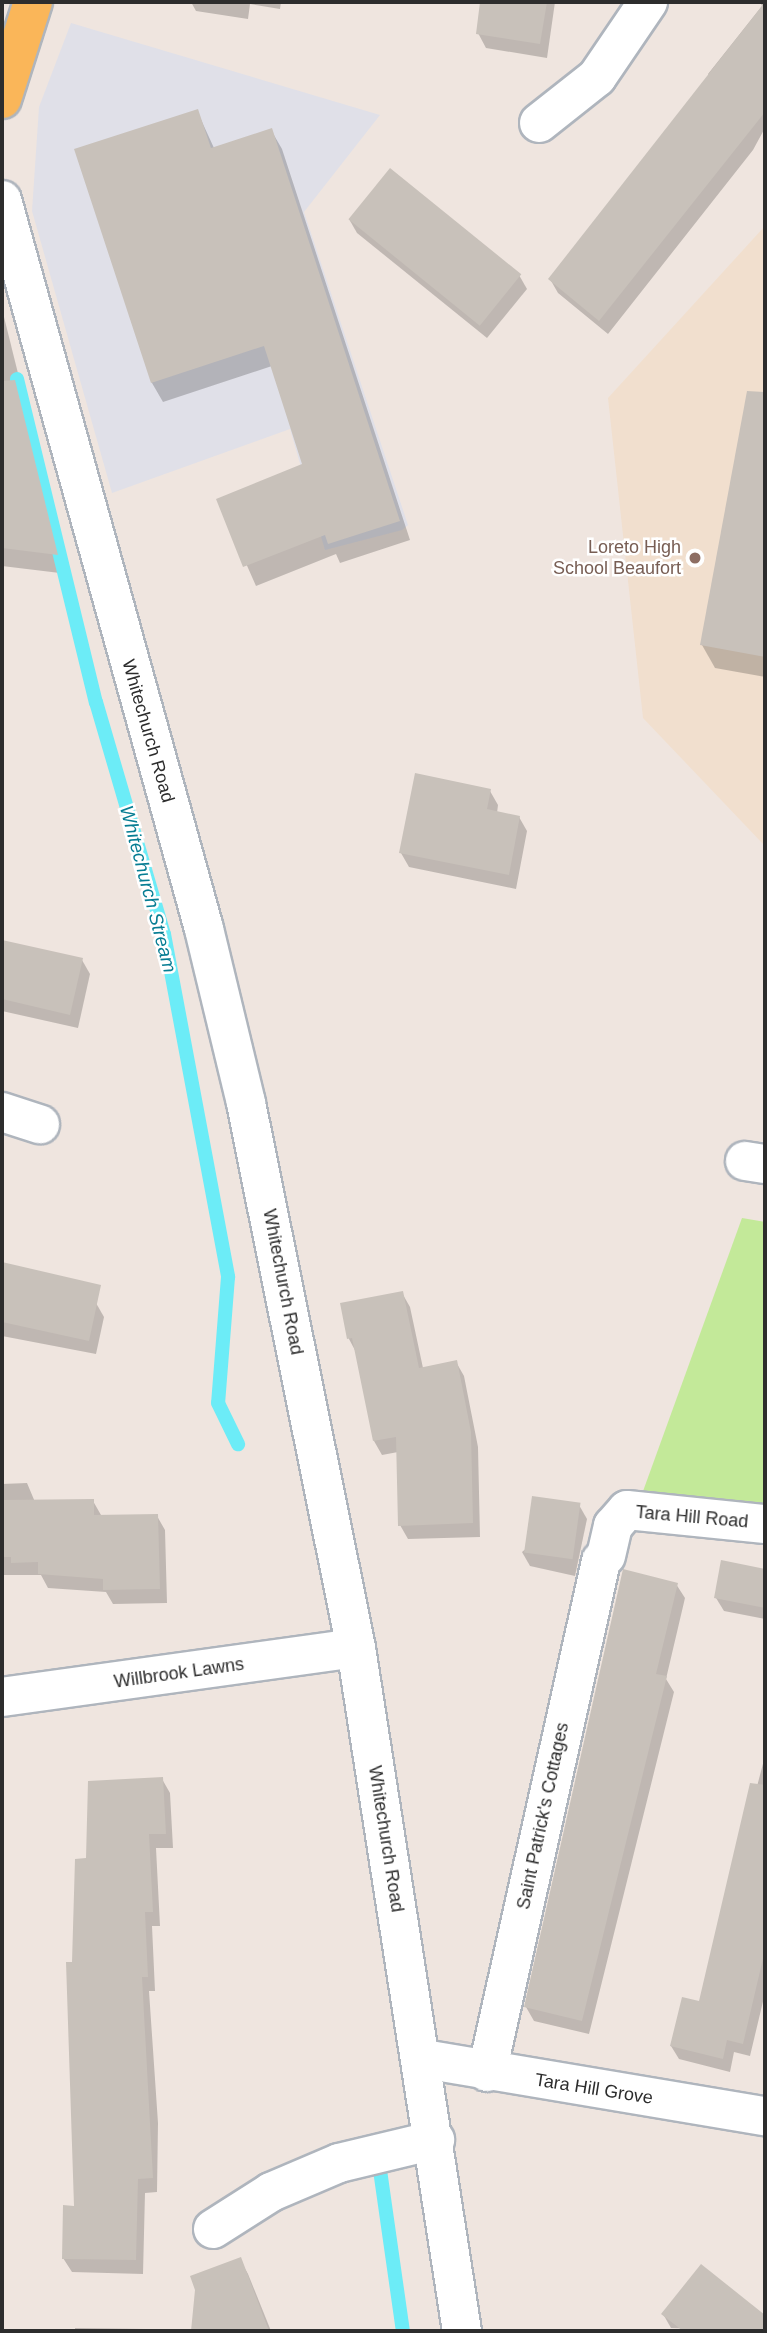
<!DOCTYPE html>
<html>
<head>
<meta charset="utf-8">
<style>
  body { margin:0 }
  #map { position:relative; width:767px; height:2333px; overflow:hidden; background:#efe5df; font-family:Arial,sans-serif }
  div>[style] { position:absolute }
  .industrial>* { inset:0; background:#e0e0e8 }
  .education>* { inset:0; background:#f1dfce }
  .green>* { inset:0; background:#c3e999 }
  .shadow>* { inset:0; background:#0003 }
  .stream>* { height:14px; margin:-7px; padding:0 7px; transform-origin:7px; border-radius:7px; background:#6cecf7 }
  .building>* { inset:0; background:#c8c1ba; transform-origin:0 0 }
  .roads { filter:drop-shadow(2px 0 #afb5bd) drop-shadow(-2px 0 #afb5bd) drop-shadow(0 2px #afb5bd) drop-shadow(0 -2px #afb5bd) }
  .minor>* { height:38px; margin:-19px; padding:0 19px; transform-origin:19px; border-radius:19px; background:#fff }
  .major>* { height:38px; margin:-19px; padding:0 19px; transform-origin:19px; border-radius:19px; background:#fab659 }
  .dots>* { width:19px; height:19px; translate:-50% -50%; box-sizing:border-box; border:4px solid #fff; border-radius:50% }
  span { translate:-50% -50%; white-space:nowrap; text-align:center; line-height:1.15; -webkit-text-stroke:5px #fff; paint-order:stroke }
  .education-label { font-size:18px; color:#785e54 }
  .right { translate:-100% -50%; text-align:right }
  .street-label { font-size:18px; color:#2d2d2d }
  .water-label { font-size:19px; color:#067d93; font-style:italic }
  .frame { position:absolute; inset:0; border:4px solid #2d2d2d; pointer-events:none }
</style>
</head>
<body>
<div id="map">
  <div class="industrial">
    <div style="clip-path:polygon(71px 23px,380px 115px,304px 212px,408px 525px,402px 530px,325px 550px,290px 429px,112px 493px,32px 211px,39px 107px)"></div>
  </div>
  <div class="education">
    <div style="clip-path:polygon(765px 226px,765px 846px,643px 718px,608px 398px)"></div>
  </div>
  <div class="green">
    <div style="clip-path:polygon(742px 1218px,765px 1222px,765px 1516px,638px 1505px)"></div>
  </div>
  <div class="shadow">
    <div style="clip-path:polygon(191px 2px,281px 2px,280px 9px,250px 4px,248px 19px,196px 11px)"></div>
    <div style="clip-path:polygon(482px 2px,555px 2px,547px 58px,486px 48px,478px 33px)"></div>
    <div style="clip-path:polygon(760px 2px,765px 2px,765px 128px,753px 150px,608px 334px,558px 293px,550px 279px,710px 77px,708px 74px,762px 6px)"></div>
    <div style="clip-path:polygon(197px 111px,214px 148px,271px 130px,282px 149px,410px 540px,340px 563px,336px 554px,256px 586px,218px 500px,304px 465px,272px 366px,163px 402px,152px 383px,76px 150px)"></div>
    <div style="clip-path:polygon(349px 219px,519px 275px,527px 289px,487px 338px,357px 233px)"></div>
    <div style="clip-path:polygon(2px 312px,4px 317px,68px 574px,2px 566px)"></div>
    <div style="clip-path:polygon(743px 422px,765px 426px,765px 677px,715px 668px,702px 645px)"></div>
    <div style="clip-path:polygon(490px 791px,498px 805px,497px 813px,519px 817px,527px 831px,516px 889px,409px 867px,401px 853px)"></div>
    <div style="clip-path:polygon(2px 941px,82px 960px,90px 974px,78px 1028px,2px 1011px)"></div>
    <div style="clip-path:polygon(402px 1293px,410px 1307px,423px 1368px,456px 1362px,464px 1376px,478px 1447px,480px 1537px,408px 1539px,400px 1525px,398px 1452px,382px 1455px,374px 1441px,357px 1354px,349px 1339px,342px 1305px)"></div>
    <div style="clip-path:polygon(2px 1303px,96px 1303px,104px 1317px,96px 1354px,2px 1336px)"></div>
    <div style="clip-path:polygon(27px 1483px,35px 1502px,93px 1501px,101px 1515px,157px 1516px,165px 1530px,167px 1603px,113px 1604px,106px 1592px,48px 1588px,41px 1575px,2px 1575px,2px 1484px)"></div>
    <div style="clip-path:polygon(579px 1505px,587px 1519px,575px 1576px,530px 1566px,522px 1552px)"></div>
    <div style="clip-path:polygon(722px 1562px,765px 1570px,765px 1619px,724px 1611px,716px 1598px)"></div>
    <div style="clip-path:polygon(676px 1584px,685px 1598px,666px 1679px,674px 1692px,589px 2034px,534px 2021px,526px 2007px)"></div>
    <div style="clip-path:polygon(765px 1756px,765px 1993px,750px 2056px,734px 2052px,730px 2072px,679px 2059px,671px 2046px,700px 2003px)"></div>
    <div style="clip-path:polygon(162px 1779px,170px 1793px,173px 1848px,156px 1848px,160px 1926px,152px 1926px,155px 1991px,149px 1991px,158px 2123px,157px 2192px,145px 2193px,143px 2274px,72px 2272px,63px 2258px,75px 2207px,74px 1963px,88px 1860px)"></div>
    <div style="clip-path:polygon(240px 2260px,248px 2274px,271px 2331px,213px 2331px,192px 2277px)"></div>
    <div style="clip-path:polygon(701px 2266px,765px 2318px,765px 2331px,671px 2328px,663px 2314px)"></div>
    <div style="clip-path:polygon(75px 2328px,146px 2329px,147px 2331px,75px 2331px)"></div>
  </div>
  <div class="stream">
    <div style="left:17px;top:379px;width:333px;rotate:76.3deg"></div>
    <div style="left:96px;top:702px;width:242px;rotate:73.7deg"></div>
    <div style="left:164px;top:934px;width:349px;rotate:79.4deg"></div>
    <div style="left:228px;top:1277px;width:126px;rotate:94.5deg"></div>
    <div style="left:218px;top:1403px;width:46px;rotate:64deg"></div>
    <div style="left:378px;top:2156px;width:177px;rotate:81.9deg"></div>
  </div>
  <div class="building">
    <div style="clip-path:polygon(480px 2px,547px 2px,540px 44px,476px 34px)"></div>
    <div style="clip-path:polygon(765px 2px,765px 112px,599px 321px,548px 279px)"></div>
    <div style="clip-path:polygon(198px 109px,211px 148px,272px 128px,400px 521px,328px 544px,325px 535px,243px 567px,216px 499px,302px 464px,264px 346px,151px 383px,74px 149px)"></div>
    <div style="left:390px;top:168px;width:169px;height:66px;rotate:39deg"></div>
    <div style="clip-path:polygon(15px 380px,58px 555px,2px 548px,2px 381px)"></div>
    <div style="clip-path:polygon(747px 391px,765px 392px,765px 657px,700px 645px)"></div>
    <div style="clip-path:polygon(415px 773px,491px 789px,487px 809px,520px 816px,509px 875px,399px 853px)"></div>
    <div style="clip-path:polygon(2px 940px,83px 958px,70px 1015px,2px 999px)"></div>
    <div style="clip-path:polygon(2px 1262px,101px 1285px,89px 1341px,2px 1322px)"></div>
    <div style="clip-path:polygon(403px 1291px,419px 1368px,457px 1360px,471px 1432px,473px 1523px,398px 1526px,396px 1437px,373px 1441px,352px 1338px,347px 1339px,340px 1303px)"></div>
    <div style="left:532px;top:1496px;width:49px;height:57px;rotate:8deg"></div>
    <div style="clip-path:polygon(94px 1499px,94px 1515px,158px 1514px,160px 1589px,103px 1590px,103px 1579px,38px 1574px,38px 1562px,11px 1563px,11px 1557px,2px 1557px,2px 1500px)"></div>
    <div style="clip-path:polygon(721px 1560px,765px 1569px,765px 1608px,714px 1598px)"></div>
    <div style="clip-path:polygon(623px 1569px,678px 1583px,656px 1674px,667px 1676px,582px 2021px,524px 2007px)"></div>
    <div style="clip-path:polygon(163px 1777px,166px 1834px,149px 1834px,153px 1912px,145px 1912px,148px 1977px,142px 1977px,153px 2178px,138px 2179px,136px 2260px,62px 2259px,63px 2205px,74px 2206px,66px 1962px,72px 1962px,75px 1859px,86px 1858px,88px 1781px)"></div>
    <div style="clip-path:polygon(750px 1783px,765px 1785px,765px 1950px,743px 2044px,727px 2040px,723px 2059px,670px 2046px,682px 1997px,699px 2001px)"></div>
    <div style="clip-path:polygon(241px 2257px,269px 2331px,191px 2331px,195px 2290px,190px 2276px)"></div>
    <div style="clip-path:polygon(701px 2264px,765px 2315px,765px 2331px,683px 2331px,661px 2314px)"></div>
  </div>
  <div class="roads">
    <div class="minor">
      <div style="left:539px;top:123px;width:74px;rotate:-38.4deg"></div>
      <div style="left:597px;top:77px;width:91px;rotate:-55.8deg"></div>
      <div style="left:2px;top:200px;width:756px;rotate:74.51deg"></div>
      <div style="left:204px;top:929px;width:179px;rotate:76.4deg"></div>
      <div style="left:246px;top:1103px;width:556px;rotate:78.59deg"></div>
      <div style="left:356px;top:1648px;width:691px;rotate:81.18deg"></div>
      <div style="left:2px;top:1112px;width:40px;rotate:18deg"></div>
      <div style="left:745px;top:1161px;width:20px;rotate:9deg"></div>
      <div style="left:606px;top:1556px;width:31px;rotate:-77deg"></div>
      <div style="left:613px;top:1526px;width:21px;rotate:-49deg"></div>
      <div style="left:627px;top:1510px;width:139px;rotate:5.8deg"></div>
      <div style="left:2px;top:1697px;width:357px;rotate:-7.9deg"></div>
      <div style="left:423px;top:2059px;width:347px;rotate:9.5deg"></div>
      <div style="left:487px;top:2072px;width:524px;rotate:-77.42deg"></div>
      <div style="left:213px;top:2229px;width:69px;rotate:-32.5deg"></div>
      <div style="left:271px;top:2192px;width:74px;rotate:-23.1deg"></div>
      <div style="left:339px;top:2163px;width:99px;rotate:-13.5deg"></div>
    </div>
    <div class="major">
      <div style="left:2px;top:99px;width:102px;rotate:-72.3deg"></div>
    </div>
  </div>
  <div class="dots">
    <div style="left:695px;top:558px;background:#8d6e63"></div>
  </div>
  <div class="education-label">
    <span class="right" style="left:681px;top:558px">Loreto High<br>School Beaufort</span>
  </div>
  <div class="street-label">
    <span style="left:148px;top:731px;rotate:74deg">Whitechurch Road</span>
    <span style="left:283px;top:1282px;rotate:79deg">Whitechurch Road</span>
    <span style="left:692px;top:1517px;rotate:5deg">Tara Hill Road</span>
    <span style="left:179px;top:1673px;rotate:-8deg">Willbrook Lawns</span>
    <span style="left:543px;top:1816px;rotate:-78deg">Saint Patrick's Cottages</span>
    <span style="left:386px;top:1839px;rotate:81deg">Whitechurch Road</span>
    <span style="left:594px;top:2089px;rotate:9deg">Tara Hill Grove</span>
  </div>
  <div class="water-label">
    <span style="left:148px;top:889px;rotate:75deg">Whitechurch Stream</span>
  </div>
  <div class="frame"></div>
</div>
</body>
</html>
